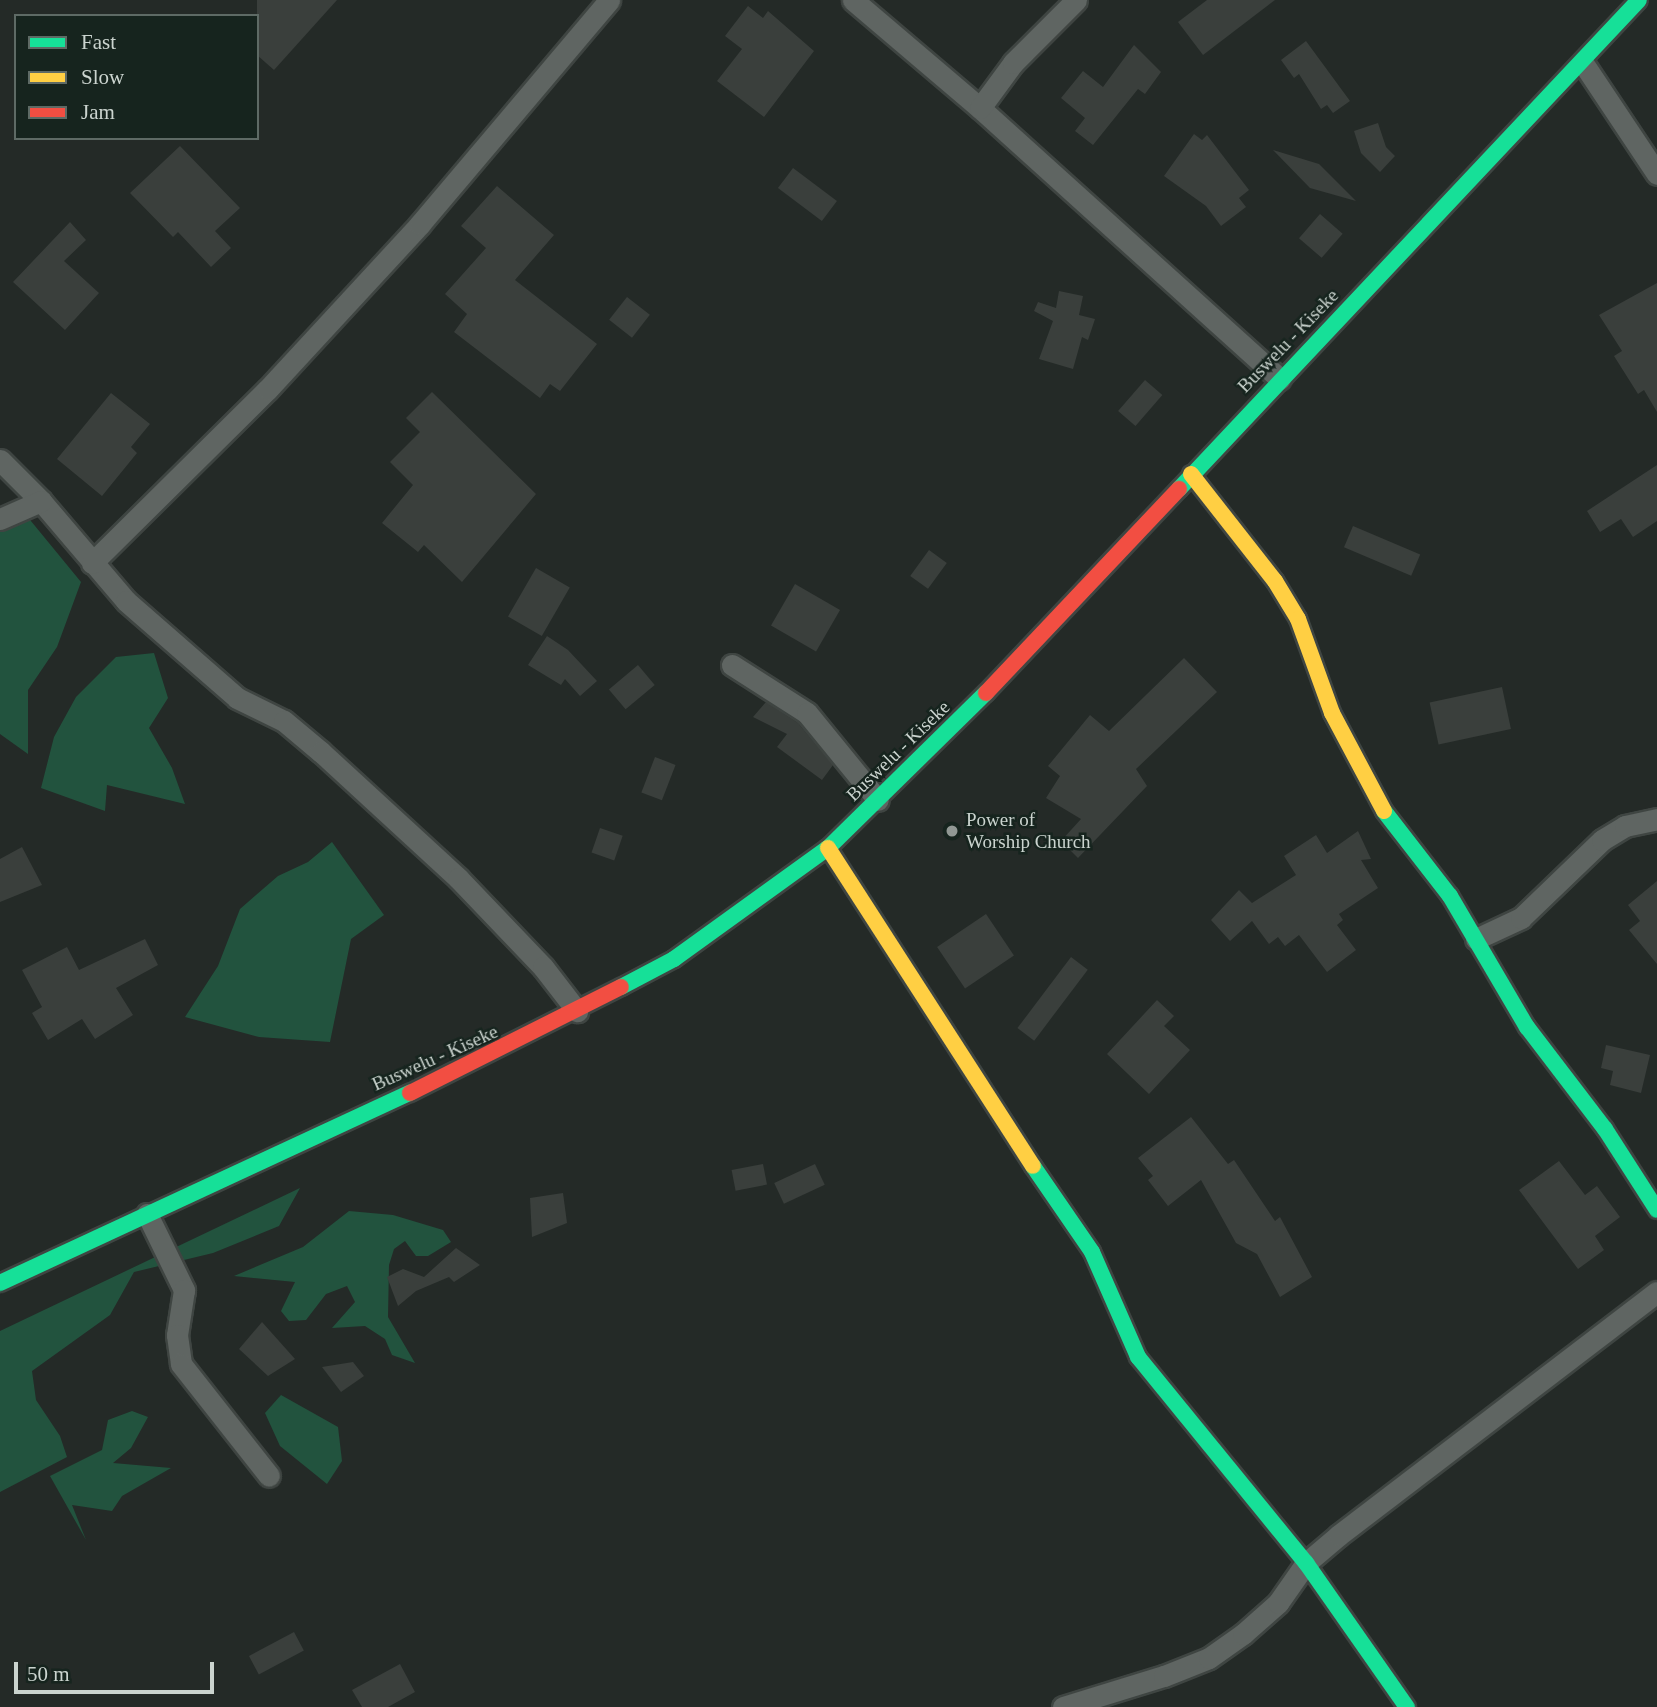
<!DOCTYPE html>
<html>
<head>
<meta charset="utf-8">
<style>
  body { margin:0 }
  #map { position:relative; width:1657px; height:1707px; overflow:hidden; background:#242a27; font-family:"Times New Roman",serif }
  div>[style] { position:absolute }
  .green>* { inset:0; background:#22533e }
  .building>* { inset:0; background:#3a3f3c; transform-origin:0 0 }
  .roads { filter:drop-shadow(2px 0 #3f4542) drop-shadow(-2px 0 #3f4542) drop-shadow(0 2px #3f4542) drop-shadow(0 -2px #3f4542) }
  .street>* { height:21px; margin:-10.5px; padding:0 10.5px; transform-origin:10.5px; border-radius:10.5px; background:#5f6562 }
  .fast>* { height:16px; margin:-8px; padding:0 8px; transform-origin:8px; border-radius:8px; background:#16e098 }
  .slow>* { height:16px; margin:-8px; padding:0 8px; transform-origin:8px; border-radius:8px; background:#ffcf43 }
  .jam>* { height:16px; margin:-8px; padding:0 8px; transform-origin:8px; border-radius:8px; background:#f24e42 }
  .dots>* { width:19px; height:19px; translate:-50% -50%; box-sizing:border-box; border:4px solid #16241e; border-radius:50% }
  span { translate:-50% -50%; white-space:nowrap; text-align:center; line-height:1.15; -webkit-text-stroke:5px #16241e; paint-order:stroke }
  .street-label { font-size:19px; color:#cbd4cf }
  .poi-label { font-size:19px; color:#cbd4cf }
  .left { translate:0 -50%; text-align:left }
  .legend { position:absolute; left:14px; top:14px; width:245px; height:126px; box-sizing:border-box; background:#16241e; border:2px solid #5e6a65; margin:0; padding:9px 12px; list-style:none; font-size:21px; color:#cbd4cf }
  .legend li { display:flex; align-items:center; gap:14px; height:35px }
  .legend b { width:35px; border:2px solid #5e6a65 }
  .scale { position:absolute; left:14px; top:1662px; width:200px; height:32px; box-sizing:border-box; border:4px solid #cbd4cf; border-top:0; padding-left:9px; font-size:21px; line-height:24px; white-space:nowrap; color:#cbd4cf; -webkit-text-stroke:5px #16241e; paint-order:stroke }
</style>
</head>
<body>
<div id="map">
  <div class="green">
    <div style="clip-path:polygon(26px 515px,81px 582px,57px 647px,28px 690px,28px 754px,0 734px,0 522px)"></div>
    <div style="clip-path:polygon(154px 653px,168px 698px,149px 728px,172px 768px,185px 804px,107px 785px,105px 811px,41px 788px,54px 737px,76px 697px,116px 657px)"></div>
    <div style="clip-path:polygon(332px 842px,384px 915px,351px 939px,330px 1042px,259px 1037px,185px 1017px,218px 966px,240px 909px,278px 876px,308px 862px)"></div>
    <div style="clip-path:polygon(300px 1188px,279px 1226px,213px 1253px,134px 1272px,110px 1315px,32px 1371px,36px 1400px,60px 1436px,67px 1457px,0 1492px,0 1331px)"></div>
    <div style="clip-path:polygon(349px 1211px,393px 1215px,443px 1230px,451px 1242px,428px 1256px,416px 1256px,405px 1241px,394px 1249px,389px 1265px,388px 1317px,415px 1363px,392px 1355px,385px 1339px,365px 1326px,332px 1328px,355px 1302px,347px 1286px,326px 1294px,306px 1320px,289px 1321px,281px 1311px,295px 1282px,234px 1276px,303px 1247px)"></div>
    <div style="clip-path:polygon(281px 1395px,338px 1427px,342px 1461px,327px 1484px,280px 1446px,265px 1413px)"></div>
    <div style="clip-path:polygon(132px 1411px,148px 1417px,131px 1448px,113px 1463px,171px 1468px,122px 1496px,112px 1511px,72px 1505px,86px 1540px,50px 1476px,102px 1450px,108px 1420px)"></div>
  </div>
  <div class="building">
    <div style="clip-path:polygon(257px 0,337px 0,274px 70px,257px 55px)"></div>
    <div style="clip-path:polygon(1207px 0,1275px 0,1203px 55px,1178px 22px)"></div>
    <div style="clip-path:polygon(748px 6px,763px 18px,768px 11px,814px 51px,764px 117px,717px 81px,742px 49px,725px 36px)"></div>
    <div style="clip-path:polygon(1306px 41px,1350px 101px,1333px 113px,1327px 105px,1321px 109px,1299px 74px,1294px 78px,1281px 60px)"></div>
    <div style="clip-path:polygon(1134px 45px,1161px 72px,1145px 94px,1138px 89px,1093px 145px,1075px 131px,1085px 118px,1061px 98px,1083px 71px,1103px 87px)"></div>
    <div style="clip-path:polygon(1378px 123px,1386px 147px,1395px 156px,1380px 172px,1361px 153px,1354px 131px)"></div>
    <div style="clip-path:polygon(1194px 134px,1202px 140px,1207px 135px,1249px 190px,1239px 198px,1246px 207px,1221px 226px,1206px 206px,1164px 176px)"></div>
    <div style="clip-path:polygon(180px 146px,240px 208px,215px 231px,231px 248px,211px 267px,178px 232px,173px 237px,130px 193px)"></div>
    <div style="clip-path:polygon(1273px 150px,1319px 164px,1356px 201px,1310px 188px)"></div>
    <div style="left:793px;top:168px;width:55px;height:25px;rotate:37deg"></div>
    <div style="clip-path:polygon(497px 186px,554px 235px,515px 280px,597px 344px,560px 391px,550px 384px,540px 398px,454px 332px,467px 314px,445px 294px,486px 248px,461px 226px)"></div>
    <div style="left:1320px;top:214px;width:30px;height:32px;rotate:41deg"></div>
    <div style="clip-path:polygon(70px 222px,86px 240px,64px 261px,99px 293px,65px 330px,13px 282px)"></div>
    <div style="clip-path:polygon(1657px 283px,1657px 412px,1644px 390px,1638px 394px,1614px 356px,1622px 351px,1599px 315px)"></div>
    <div style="clip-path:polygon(1059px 291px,1083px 296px,1079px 315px,1095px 319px,1088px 340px,1082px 337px,1073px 369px,1039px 359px,1053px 321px,1034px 311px,1038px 302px,1056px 308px)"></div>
    <div style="left:627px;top:297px;width:29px;height:29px;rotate:38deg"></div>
    <div style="left:1145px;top:380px;width:23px;height:41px;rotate:41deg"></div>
    <div style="clip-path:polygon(432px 392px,536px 494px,462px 582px,424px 545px,418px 552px,382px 523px,413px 485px,390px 462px,420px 432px,406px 418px)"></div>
    <div style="clip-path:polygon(111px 393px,150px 424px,131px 447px,137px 453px,102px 496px,57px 459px)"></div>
    <div style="clip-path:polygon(1657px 465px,1657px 521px,1633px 537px,1621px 519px,1600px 532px,1587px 511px)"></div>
    <div style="left:1353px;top:526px;width:73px;height:23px;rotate:23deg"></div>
    <div style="left:929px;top:550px;width:22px;height:32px;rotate:36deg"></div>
    <div style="left:536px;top:568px;width:39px;height:56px;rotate:30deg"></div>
    <div style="left:795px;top:584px;width:52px;height:48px;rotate:30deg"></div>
    <div style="clip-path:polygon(547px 636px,568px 650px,597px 681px,580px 696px,565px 679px,561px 685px,528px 665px)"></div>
    <div style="clip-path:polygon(1184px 658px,1217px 692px,1136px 769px,1147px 786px,1078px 858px,1061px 841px,1081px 819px,1046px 798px,1060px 776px,1048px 766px,1090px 715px,1109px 731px)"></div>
    <div style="left:638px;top:665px;width:26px;height:38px;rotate:50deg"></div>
    <div style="left:1502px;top:687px;width:43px;height:74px;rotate:78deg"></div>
    <div style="clip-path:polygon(766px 702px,798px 723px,833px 765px,822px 780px,777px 747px,787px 734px,753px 717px)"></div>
    <div style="left:655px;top:757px;width:22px;height:38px;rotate:21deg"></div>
    <div style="left:600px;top:828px;width:24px;height:26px;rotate:19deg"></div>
    <div style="clip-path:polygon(1358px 831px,1371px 859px,1361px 860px,1378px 888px,1339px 914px,1343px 920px,1337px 925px,1356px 950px,1327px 972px,1299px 935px,1285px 946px,1278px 937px,1269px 944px,1252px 921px,1230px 941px,1211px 920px,1239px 890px,1252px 903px,1296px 875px,1284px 856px,1316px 835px,1327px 853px)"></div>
    <div style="clip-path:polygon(22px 847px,42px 885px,0 902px,0 859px)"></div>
    <div style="clip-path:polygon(1657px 881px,1657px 964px,1629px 930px,1640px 921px,1628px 905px)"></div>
    <div style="left:986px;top:914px;width:50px;height:59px;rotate:56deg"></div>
    <div style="clip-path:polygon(145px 939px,158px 965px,116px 988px,133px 1015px,95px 1039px,82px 1019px,48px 1040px,32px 1013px,42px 1007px,22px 970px,67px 947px,79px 970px)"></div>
    <div style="left:1071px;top:957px;width:21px;height:89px;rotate:37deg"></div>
    <div style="clip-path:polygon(1157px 1000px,1174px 1016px,1164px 1026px,1190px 1050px,1149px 1094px,1107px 1054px)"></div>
    <div style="clip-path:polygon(1606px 1045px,1650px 1055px,1641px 1093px,1610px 1085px,1613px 1071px,1601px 1068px)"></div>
    <div style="clip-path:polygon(1191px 1117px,1228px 1164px,1234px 1160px,1275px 1221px,1280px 1217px,1312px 1277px,1280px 1297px,1257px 1254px,1236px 1243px,1201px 1180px,1168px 1206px,1148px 1180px,1153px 1176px,1138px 1158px)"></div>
    <div style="clip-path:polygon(1559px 1161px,1585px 1195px,1597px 1186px,1620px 1217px,1595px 1236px,1604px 1250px,1578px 1269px,1519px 1190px)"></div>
    <div style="left:763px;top:1164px;width:21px;height:32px;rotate:79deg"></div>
    <div style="left:815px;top:1164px;width:23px;height:45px;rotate:65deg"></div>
    <div style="clip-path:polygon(563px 1193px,567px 1223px,532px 1237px,530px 1198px)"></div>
    <div style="clip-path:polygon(456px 1248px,480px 1265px,454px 1282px,449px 1277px,416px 1291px,398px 1306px,387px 1277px,403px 1269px,424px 1277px)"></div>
    <div style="clip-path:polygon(262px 1322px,295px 1359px,268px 1376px,239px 1349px)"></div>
    <div style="clip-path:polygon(353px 1362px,364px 1376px,341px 1392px,322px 1367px)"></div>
    <div style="left:294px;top:1632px;width:21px;height:51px;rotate:62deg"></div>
    <div style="clip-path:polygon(400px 1664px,415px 1692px,388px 1707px,362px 1707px,352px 1690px)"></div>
  </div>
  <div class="roads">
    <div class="street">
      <div style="left:853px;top:0;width:167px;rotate:40.4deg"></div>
      <div style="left:980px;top:108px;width:404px;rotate:42.1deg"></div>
      <div style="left:1583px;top:63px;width:133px;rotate:56.3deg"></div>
      <div style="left:980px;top:108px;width:56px;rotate:-53.7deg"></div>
      <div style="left:1013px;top:63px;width:89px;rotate:-45deg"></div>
      <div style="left:0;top:460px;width:58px;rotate:45deg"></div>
      <div style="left:41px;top:501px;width:131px;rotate:49.6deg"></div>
      <div style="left:126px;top:601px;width:147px;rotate:41.1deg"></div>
      <div style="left:237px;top:698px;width:52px;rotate:26.1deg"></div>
      <div style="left:284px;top:721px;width:48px;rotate:40deg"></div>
      <div style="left:321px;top:752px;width:186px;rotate:42.6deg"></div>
      <div style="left:458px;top:878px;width:123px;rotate:46.3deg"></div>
      <div style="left:543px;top:967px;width:56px;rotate:52.3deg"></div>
      <div style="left:0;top:519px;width:45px;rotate:-23.7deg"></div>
      <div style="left:92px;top:563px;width:247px;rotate:-44.7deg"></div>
      <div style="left:268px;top:389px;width:224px;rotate:-47.3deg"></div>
      <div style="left:420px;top:224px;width:293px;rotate:-49.8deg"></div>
      <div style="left:732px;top:665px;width:89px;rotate:32.6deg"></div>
      <div style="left:807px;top:713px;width:112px;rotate:50.8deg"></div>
      <div style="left:1476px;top:939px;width:50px;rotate:-25deg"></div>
      <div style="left:1521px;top:918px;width:112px;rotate:-43.9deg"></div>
      <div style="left:1602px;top:840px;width:27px;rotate:-31deg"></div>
      <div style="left:1625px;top:826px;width:33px;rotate:-12deg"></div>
      <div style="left:147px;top:1214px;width:85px;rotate:64deg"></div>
      <div style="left:184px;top:1290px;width:46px;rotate:98.8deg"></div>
      <div style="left:177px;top:1335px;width:29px;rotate:82deg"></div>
      <div style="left:181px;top:1364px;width:142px;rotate:51.8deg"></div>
      <div style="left:1063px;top:1707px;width:106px;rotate:-17.1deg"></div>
      <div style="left:1164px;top:1676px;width:48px;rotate:-21.8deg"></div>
      <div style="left:1209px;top:1658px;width:42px;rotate:-35.2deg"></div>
      <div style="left:1243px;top:1634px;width:47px;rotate:-41.5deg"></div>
      <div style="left:1278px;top:1603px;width:49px;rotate:-55deg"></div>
      <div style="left:1306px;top:1563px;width:43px;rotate:-40.3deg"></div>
      <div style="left:1339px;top:1535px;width:400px;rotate:-37.4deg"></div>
    </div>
    <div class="fast">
      <div style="left:1179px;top:489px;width:671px;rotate:-46.75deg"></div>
      <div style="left:1384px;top:811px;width:108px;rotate:52.2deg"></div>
      <div style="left:1450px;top:896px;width:152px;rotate:59.6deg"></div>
      <div style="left:1527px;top:1027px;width:128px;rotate:52.6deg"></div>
      <div style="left:1605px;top:1129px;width:96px;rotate:57.3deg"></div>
      <div style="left:621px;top:987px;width:60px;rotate:-27.8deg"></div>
      <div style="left:674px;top:959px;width:190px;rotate:-35.8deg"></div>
      <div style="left:828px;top:848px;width:221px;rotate:-44.5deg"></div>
      <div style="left:1033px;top:1166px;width:104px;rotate:55.5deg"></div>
      <div style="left:1092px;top:1252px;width:115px;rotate:66.3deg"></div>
      <div style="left:1138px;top:1357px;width:266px;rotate:50.8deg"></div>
      <div style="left:1306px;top:1563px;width:176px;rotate:55deg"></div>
      <div style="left:0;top:1283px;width:452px;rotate:-24.9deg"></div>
    </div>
    <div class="slow">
      <div style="left:1191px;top:474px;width:136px;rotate:51.9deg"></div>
      <div style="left:1275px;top:581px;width:44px;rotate:58.8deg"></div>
      <div style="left:1298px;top:619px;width:100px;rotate:70.1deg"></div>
      <div style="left:1332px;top:713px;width:111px;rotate:62deg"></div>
      <div style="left:828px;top:848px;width:378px;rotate:57.2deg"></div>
    </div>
    <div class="jam">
      <div style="left:986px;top:693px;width:281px;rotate:-46.6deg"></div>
      <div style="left:410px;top:1093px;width:236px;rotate:-26.7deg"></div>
    </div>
  </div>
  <div class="dots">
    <div style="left:952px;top:831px;background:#919894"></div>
  </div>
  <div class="street-label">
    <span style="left:1288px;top:341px;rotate:-46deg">Buswelu - Kiseke</span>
    <span style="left:898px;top:751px;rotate:-44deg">Buswelu - Kiseke</span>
    <span style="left:435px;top:1058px;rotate:-24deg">Buswelu - Kiseke</span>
  </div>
  <div class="poi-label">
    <span class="left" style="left:966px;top:831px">Power of<br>Worship Church</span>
  </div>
  <ul class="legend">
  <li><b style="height:9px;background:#16e098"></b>Fast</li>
  <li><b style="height:9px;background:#ffcf43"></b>Slow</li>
  <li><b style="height:9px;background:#f24e42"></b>Jam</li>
  </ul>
  <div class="scale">50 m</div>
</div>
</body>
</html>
